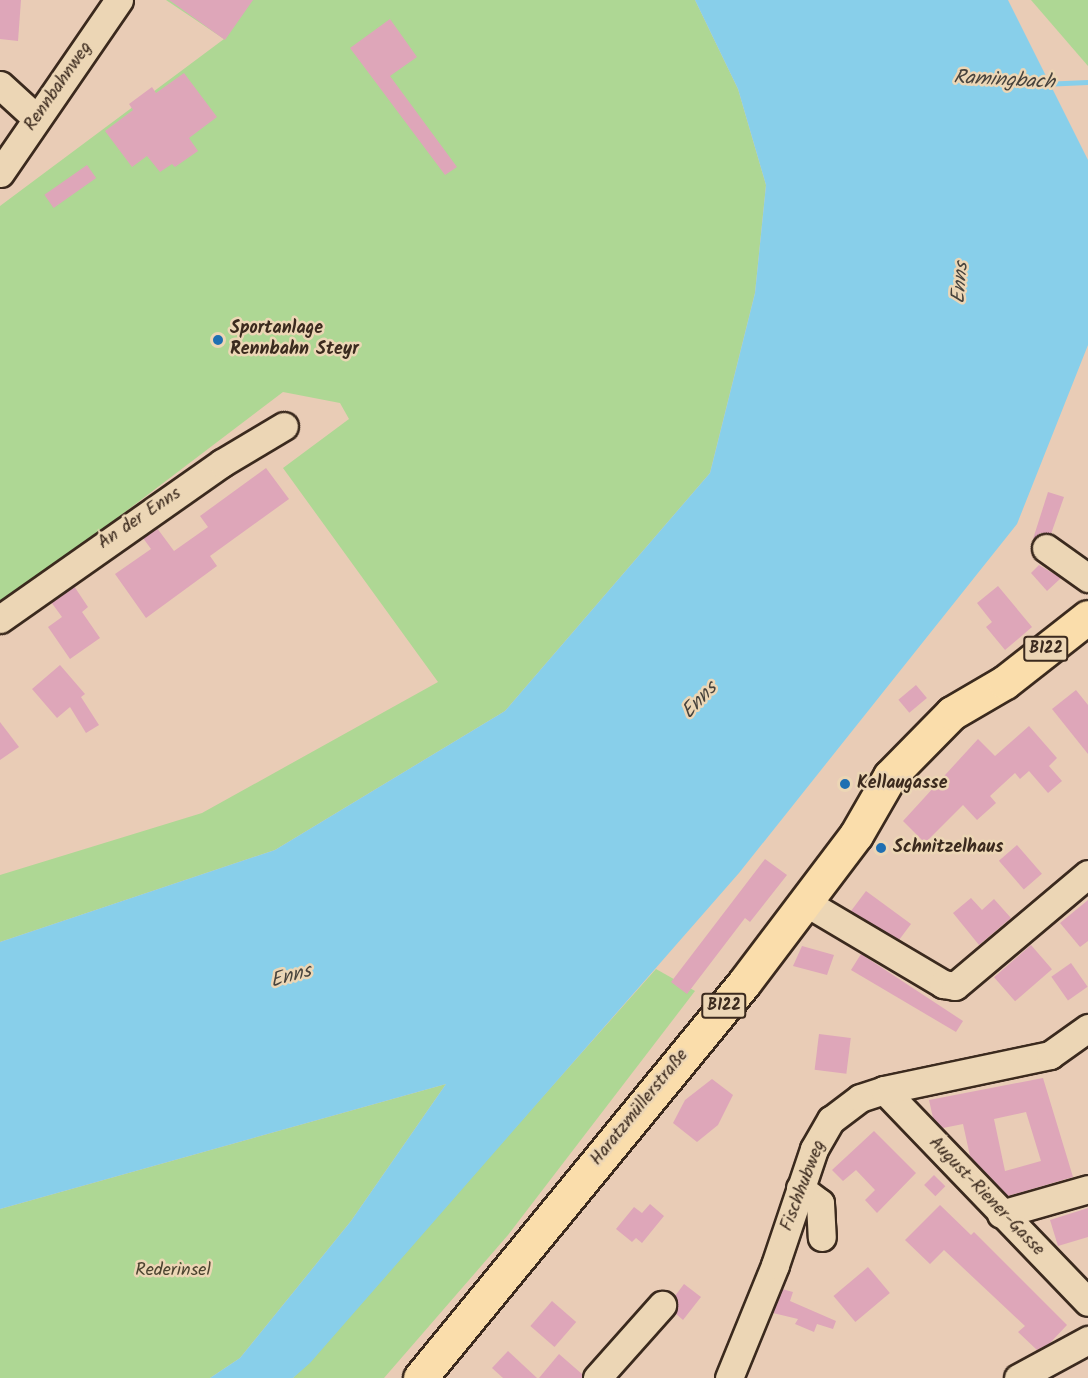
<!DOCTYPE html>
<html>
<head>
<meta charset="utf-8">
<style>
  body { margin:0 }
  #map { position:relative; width:1088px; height:1378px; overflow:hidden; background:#e9ccb6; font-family:Kalam,sans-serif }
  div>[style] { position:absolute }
  .green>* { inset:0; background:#aed794 }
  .water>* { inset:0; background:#88cfea }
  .stream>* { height:5px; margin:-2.5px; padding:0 2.5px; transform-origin:2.5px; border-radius:2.5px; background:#88cfea }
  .building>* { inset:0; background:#dea6b9; transform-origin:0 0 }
  .roads { filter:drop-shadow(2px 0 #3b2a1e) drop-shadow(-2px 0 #3b2a1e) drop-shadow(0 2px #3b2a1e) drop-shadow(0 -2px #3b2a1e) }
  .minor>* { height:27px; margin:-13.5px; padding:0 13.5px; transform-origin:13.5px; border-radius:13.5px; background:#ecd6b5 }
  .major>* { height:33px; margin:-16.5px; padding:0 16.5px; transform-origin:16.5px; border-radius:16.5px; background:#faddab }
  .dots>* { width:16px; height:16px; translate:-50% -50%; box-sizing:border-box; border:3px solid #ecd6b5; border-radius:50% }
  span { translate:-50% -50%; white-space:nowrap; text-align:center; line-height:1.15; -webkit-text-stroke:5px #ecd6b5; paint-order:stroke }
  .shield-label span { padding:2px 4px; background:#ecd6b5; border:2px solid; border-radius:4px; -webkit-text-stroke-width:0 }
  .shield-label { font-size:16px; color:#3b2a1e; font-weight:700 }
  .street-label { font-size:18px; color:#3b2a1e }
  .poi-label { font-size:18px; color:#3b2a1e; font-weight:700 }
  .left { translate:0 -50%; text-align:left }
  .park-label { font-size:18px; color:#4c4430 }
  .water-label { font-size:20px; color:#47433d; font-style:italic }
</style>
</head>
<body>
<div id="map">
  <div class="green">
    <div style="clip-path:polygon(166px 0,695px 0,738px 89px,766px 185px,755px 293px,710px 473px,505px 711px,275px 850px,0 942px,0 875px,202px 813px,438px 682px,283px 468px,349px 419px,340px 403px,283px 392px,0 607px,0 206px,224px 39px)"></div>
    <div style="clip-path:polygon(1031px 0,1088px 0,1088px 66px)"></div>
    <div style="clip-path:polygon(656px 969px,695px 991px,508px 1235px,384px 1378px,293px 1378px)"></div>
    <div style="clip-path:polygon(446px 1084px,351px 1221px,240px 1358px,210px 1378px,0 1378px,0 1209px)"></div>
  </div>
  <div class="water">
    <div style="clip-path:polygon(695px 0,1008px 0,1088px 160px,1088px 345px,1017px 524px,739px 873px,310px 1363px,293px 1378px,210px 1378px,240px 1358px,351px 1221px,446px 1084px,0 1209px,0 942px,275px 850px,505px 711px,710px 473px,755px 293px,766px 185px,738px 89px)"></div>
  </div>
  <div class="stream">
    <div style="left:1042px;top:84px;width:46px;rotate:-2.5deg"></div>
  </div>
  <div class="building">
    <div style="clip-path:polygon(0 0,21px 0,18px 41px,0 39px)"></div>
    <div style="clip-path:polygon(169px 0,253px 0,225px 40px)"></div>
    <div style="clip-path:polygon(390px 19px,417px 57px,390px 76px,457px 167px,445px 175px,350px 48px)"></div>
    <div style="clip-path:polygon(184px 73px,217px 117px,189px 138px,198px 151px,175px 167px,172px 164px,160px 172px,147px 156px,132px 167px,105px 131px,133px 110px,129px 104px,152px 87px,156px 93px)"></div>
    <div style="left:87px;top:165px;width:16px;height:52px;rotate:55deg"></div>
    <div style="clip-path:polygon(266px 468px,289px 499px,210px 556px,217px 566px,146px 618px,115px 574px,151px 549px,143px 538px,157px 528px,174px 551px,208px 527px,200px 516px)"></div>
    <div style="clip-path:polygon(1048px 492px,1064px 497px,1051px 534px,1040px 533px,1033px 539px)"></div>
    <div style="clip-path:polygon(1039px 565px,1061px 578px,1047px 591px,1031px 573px)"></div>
    <div style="clip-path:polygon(74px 586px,88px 607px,82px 612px,100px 638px,70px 659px,48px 627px,62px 617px,51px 602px)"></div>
    <div style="clip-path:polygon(998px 586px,1032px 627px,1005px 650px,986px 627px,992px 622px,977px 603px)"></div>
    <div style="clip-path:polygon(60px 665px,85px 694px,81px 697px,99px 725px,86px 733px,70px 707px,57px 718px,32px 689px)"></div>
    <div style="left:916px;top:685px;width:17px;height:23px;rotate:50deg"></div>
    <div style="clip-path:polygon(1076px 690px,1088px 705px,1088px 754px,1052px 709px)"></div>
    <div style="clip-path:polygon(0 722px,19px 747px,0 760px)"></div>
    <div style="clip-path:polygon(1029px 726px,1057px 758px,1049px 766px,1062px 781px,1048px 793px,1029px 771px,1020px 779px,1015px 773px,990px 796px,996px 803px,977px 820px,963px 805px,925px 843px,903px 821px,978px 739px,995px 756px)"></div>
    <div style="left:1017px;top:845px;width:38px;height:24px;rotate:49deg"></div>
    <div style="clip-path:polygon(765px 859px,787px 875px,750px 922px,745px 918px,687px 994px,671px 982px)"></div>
    <div style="clip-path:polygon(866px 891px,911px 924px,899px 940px,851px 911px)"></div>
    <div style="clip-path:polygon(971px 898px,982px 910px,994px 899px,1011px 918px,979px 945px,953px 913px)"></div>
    <div style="clip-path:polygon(1088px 900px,1088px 941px,1080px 947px,1060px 923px)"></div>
    <div style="left:1031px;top:945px;width:32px;height:49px;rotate:49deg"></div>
    <div style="clip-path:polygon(802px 946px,834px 955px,827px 975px,793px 966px)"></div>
    <div style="clip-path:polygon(861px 954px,963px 1021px,956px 1032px,851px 970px)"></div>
    <div style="left:1071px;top:963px;width:29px;height:24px;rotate:55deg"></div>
    <div style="left:819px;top:1034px;width:32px;height:36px;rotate:7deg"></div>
    <div style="clip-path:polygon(evenodd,1043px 1078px,1073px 1177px,1008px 1196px,970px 1156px,963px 1124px,943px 1128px,933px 1118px,929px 1100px,1043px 1078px,1026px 1112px,1041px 1161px,1005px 1171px,994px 1119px,1026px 1112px)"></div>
    <div style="clip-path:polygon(712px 1079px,733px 1095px,718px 1125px,697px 1142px,673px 1123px,685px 1100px)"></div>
    <div style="clip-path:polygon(874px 1131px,916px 1173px,877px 1213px,865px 1200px,875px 1190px,856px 1170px,843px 1181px,832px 1170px)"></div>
    <div style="left:934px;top:1175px;width:16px;height:14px;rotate:45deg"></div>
    <div style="clip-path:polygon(650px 1204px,664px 1216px,642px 1243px,636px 1238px,632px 1242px,616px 1229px,634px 1207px,642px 1213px)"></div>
    <div style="clip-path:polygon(940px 1205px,971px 1235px,974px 1232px,1067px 1325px,1050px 1343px,1037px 1350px,1018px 1332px,1025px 1326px,944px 1250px,930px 1264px,905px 1240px)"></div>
    <div style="clip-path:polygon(1088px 1208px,1088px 1237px,1058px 1246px,1050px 1220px)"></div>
    <div style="left:868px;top:1267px;width:34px;height:45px;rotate:50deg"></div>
    <div style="clip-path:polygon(684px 1284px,701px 1297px,683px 1320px,675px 1313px,675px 1296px)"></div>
    <div style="clip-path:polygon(782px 1289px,793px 1292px,790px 1301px,836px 1321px,833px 1329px,817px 1324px,814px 1332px,795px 1324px,798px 1319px,773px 1313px)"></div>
    <div style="left:552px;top:1301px;width:32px;height:33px;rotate:41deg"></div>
    <div style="clip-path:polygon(508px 1351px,537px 1378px,503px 1378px,492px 1368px)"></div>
    <div style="clip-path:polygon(559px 1354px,582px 1374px,582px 1378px,539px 1378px)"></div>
  </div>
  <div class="roads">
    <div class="minor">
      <div style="left:0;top:85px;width:47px;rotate:42.4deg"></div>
      <div style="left:0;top:173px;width:210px;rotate:-55.5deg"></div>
      <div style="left:1046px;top:548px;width:52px;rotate:35.5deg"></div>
      <div style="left:0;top:619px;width:271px;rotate:-35.1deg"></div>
      <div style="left:222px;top:463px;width:72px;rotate:-30.8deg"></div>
      <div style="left:805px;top:902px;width:161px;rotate:30.7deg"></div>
      <div style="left:943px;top:984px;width:12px;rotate:9deg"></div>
      <div style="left:955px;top:986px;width:174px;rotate:-40.1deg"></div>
      <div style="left:884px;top:1090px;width:294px;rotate:46.1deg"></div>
      <div style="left:800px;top:1188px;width:25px;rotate:37deg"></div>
      <div style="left:820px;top:1203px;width:34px;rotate:87deg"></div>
      <div style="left:1001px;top:1214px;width:91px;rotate:-16deg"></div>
      <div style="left:597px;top:1378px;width:98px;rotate:-48.3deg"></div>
      <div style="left:729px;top:1378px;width:122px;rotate:-67.8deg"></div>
      <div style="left:775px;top:1265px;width:122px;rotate:-71.4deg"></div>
      <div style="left:814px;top:1149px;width:34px;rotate:-60deg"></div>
      <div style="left:831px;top:1120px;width:36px;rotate:-37deg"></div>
      <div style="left:860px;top:1098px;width:25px;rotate:-18deg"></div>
      <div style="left:884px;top:1090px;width:170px;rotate:-11.9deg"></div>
      <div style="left:1050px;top:1055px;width:47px;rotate:-35.4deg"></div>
      <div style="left:1018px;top:1378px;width:80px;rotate:-28.5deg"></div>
    </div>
    <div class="major">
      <div style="left:420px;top:1378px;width:511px;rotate:-50.64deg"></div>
      <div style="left:744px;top:983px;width:186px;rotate:-52.9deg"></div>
      <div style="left:856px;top:835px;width:68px;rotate:-60deg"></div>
      <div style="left:890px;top:776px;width:88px;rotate:-45.5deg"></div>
      <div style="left:952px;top:713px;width:61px;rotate:-30.3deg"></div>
      <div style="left:1005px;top:682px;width:105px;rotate:-38.1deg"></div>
    </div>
  </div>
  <div class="dots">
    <div style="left:218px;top:340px;background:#1f6fb2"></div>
    <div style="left:845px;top:784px;background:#1f6fb2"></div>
    <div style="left:881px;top:848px;background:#1f6fb2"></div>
  </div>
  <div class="shield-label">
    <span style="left:1046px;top:649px">B122</span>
    <span style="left:724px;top:1006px">B122</span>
  </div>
  <div class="street-label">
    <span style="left:59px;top:87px;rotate:-55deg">Rennbahnweg</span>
    <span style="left:140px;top:519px;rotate:-34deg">An der Enns</span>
    <span style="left:640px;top:1108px;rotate:-51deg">Haratzmüllerstraße</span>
    <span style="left:804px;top:1186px;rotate:-69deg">Fischhubweg</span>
    <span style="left:986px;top:1197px;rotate:46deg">August-Riener-Gasse</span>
  </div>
  <div class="poi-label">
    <span class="left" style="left:230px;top:340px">Sportanlage<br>Rennbahn Steyr</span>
    <span class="left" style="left:857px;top:784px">Kellaugasse</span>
    <span class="left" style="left:893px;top:848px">Schnitzelhaus</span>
  </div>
  <div class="park-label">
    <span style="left:173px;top:1271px">Rederinsel</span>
  </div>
  <div class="water-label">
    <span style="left:1004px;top:81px;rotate:3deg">Ramingbach</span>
    <span style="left:961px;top:283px;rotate:-85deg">Enns</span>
    <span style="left:700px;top:701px;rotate:-47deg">Enns</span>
    <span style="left:291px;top:977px;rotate:-16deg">Enns</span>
  </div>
</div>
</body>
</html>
